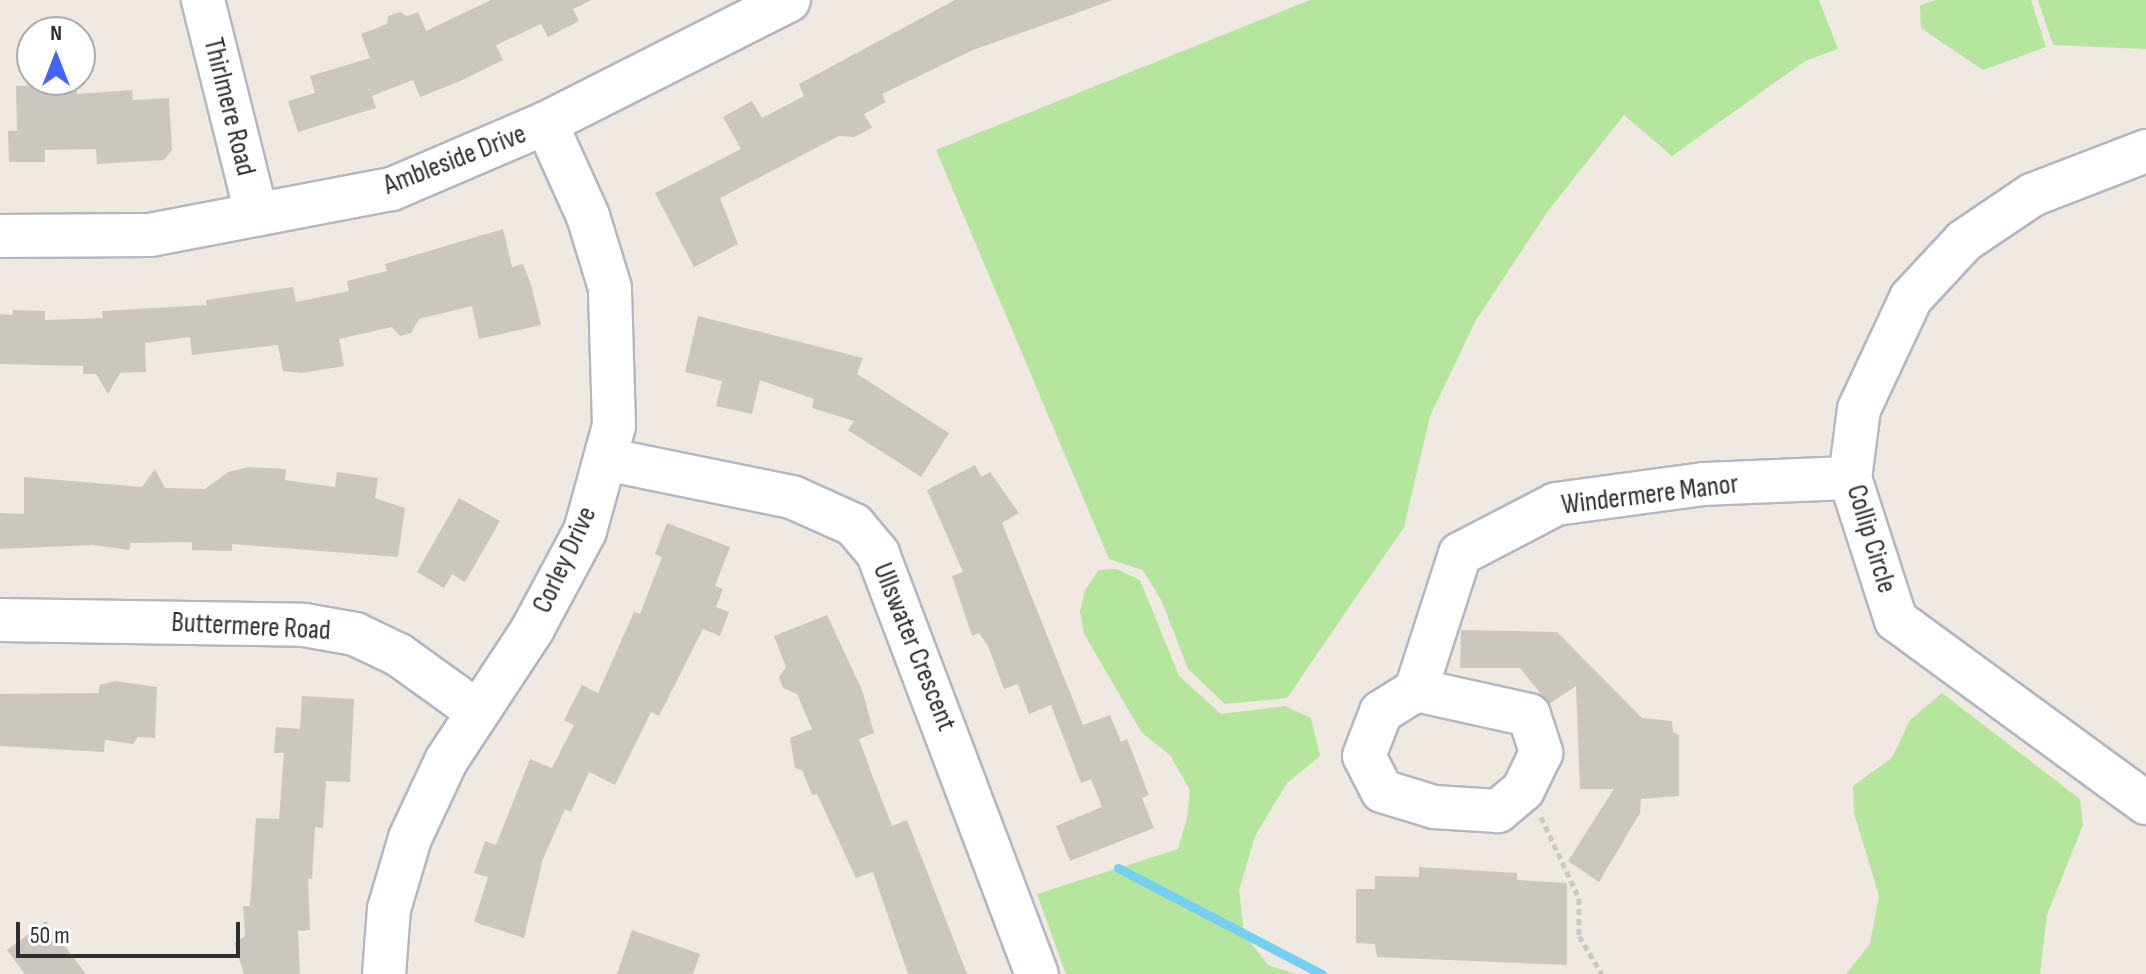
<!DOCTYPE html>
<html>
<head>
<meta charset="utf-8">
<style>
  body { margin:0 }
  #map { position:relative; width:2146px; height:974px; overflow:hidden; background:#efe9e1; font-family:"Sofia Sans Condensed",sans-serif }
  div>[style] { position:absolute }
  .green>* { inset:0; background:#b6e59e }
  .stream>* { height:9px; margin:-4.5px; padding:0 4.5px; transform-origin:4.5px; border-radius:4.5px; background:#75cff0 }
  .building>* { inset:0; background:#cbc7bf }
  .path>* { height:5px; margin-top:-2.5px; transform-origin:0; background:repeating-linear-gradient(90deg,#c9c9c9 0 6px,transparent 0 10px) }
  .roads { filter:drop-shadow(2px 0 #b4b7c1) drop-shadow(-2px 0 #b4b7c1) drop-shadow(0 2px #b4b7c1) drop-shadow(0 -2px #b4b7c1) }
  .minor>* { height:42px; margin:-21px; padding:0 21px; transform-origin:21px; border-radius:21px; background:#fff }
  span { translate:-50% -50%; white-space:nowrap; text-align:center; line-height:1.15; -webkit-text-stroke:7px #fff; paint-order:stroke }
  .street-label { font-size:28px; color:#2e2e2e }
  .north { position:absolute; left:16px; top:16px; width:80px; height:80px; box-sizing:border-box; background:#fff; border:2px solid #ababab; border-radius:50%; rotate:0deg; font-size:22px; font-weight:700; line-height:32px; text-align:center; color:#2e2e2e }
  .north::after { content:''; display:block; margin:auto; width:28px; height:36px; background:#4264fb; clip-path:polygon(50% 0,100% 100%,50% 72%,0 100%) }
  .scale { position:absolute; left:16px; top:922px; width:224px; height:36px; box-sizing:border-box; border:4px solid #2e2e2e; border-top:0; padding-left:10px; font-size:24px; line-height:28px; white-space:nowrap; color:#2e2e2e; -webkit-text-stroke:6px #fff; paint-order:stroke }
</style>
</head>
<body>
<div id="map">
  <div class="green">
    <div style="clip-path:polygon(1310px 0,1819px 0,1838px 49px,1805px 61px,1672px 156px,1624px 115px,1548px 211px,1476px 320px,1430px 416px,1404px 527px,1287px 698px,1225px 704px,1188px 669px,1162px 602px,1143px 570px,1109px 559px,936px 150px)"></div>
    <div style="clip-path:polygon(1937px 0,2031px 0,2046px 47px,1983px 70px,1921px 28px,1920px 5px)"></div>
    <div style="clip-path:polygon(2038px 0,2146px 0,2146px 49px,2053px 45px)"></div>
    <div style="clip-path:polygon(1116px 569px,1140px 580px,1179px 676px,1221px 714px,1285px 706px,1311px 718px,1320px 756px,1287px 783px,1255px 836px,1239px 890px,1244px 934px,1268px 965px,1296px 974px,1066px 974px,1037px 894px,1178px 849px,1187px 818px,1190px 790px,1170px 755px,1142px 733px,1084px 634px,1080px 611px,1085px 590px,1099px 570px)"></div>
    <div style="clip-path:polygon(1942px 693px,2080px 799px,2083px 825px,2047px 915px,2040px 974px,1846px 974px,1870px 944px,1879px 896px,1854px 813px,1853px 786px,1892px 758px,1910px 720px)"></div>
  </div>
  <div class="stream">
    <div style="left:1118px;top:868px;width:230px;rotate:27.5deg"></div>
  </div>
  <div class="building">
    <div style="clip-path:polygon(491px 0,592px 0,573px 9px,579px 21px,548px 37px,541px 24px,496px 45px,503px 60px,458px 82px,420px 97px,413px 80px,372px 96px,376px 108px,298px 132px,288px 101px,315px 93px,310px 76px,370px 58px,361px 34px,387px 24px,388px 16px,400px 12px,407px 16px,418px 12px,426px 31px)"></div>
    <div style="clip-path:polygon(955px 0,1113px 0,973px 50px,882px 94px,886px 102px,864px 114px,872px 128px,854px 137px,839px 136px,720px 198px,738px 244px,694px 267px,655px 193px,741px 149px,723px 117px,752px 101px,762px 118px,804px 96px,799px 84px)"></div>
    <div style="clip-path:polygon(77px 84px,77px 94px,132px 90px,133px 100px,169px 98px,172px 150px,164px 160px,97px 164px,96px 149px,45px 150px,45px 162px,9px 162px,8px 131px,17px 131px,16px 86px)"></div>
    <div style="clip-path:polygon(503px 229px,512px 267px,523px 264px,531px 285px,541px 325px,479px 339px,472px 306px,419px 319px,411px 333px,400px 336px,392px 327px,339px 339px,344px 366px,302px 373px,283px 371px,278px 345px,192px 355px,190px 337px,145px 343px,146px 372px,120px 373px,108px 394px,96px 374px,83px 374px,83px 366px,0 364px,0 314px,13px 315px,13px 310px,45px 311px,45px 320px,103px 318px,102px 311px,207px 305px,206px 300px,293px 287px,296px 302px,349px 291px,347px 281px,387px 271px,385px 264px)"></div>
    <div style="clip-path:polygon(698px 316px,863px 358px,857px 374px,949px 433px,921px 477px,848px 430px,854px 421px,812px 408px,814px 399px,760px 380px,752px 414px,716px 406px,722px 381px,685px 372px)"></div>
    <div style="clip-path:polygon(975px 465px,981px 477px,990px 472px,1019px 513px,1002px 523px,1083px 725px,1110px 715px,1121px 742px,1127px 739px,1149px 795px,1142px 798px,1154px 828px,1070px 861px,1056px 826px,1102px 807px,1091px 779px,1081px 783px,1051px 705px,1029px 714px,1018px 684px,1004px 689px,988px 646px,979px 633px,972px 636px,952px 576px,963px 572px,927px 490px)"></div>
    <div style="clip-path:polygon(249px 467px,286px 469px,285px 480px,335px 487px,337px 472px,378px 478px,375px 498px,405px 508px,398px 557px,245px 545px,232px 544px,232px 551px,192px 550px,192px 542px,130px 543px,130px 550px,93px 545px,0 549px,0 513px,24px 514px,24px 477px,142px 487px,155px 469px,165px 488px,205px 489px,228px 472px)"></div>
    <div style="clip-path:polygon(459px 498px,500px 521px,465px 582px,452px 574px,444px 588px,417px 572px)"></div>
    <div style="clip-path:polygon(667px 523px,730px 547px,715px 586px,723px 589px,716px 607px,729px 612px,720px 636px,703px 629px,659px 716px,651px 712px,615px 785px,589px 772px,571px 812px,565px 809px,543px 859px,524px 938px,474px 922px,488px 877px,474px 873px,485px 841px,496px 845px,530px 759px,552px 768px,574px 725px,564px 720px,582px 685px,598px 693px,634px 612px,640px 614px,662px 557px,655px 554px)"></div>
    <div style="clip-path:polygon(827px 615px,862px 690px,874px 733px,859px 739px,871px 772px,892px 826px,907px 820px,967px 974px,908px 974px,873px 872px,856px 878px,817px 794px,812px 795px,802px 770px,795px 768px,790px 738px,812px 729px,797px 694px,783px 688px,779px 677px,786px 667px,774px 636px)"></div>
    <div style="clip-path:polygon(1461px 630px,1557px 632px,1642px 718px,1672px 721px,1673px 732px,1679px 735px,1679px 796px,1641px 799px,1640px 813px,1599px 882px,1568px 861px,1614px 789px,1580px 789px,1576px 686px,1549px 704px,1520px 668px,1460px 668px)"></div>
    <div style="clip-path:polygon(116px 681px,157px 687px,155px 738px,138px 737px,133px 744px,105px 740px,104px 752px,0 746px,0 694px,99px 693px,99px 685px)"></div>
    <div style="clip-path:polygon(302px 696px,354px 699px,350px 782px,326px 781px,323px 828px,315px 827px,312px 879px,308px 879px,310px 930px,298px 931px,300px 974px,244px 974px,234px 943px,245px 936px,243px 906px,250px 906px,256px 818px,279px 819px,284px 753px,274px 753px,276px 727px,300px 729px)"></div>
    <div style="clip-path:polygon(1419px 867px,1517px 873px,1517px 880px,1567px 883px,1567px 965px,1377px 957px,1375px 944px,1356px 943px,1356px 889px,1375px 889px,1375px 876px,1419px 877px)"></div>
    <div style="clip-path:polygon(46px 921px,86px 974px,25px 974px,7px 950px)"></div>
    <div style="clip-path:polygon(632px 930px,700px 954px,693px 974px,617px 974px)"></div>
  </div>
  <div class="path">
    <div style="left:1541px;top:817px;width:89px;rotate:64.9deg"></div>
    <div style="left:1579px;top:898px;width:38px;rotate:90deg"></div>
    <div style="left:1579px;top:936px;width:44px;rotate:58.8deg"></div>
  </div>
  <div class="roads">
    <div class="minor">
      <div style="left:203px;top:0;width:219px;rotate:76deg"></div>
      <div style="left:2146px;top:151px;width:122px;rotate:158.9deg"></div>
      <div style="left:2032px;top:195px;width:82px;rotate:145.9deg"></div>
      <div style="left:1964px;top:241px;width:78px;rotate:132.9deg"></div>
      <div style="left:1911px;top:298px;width:123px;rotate:115.1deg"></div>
      <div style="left:1859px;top:409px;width:70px;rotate:97.4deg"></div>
      <div style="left:1850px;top:478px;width:149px;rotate:72.1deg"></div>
      <div style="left:1896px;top:620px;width:310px;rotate:36.2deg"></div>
      <div style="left:0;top:236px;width:150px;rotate:-0.4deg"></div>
      <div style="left:150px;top:235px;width:246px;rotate:-10.8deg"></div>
      <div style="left:392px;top:189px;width:168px;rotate:-23.2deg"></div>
      <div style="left:546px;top:123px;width:272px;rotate:-26.8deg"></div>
      <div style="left:605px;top:459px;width:191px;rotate:11.5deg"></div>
      <div style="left:792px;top:497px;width:68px;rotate:24.3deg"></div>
      <div style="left:854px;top:525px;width:38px;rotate:50deg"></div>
      <div style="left:878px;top:554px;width:449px;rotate:69.3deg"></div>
      <div style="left:0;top:620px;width:304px;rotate:0.9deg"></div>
      <div style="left:304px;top:625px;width:52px;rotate:10deg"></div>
      <div style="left:355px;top:634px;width:49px;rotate:25.5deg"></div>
      <div style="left:399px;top:655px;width:97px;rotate:35.8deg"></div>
      <div style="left:1416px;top:690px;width:116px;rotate:12.5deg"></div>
      <div style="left:1529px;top:715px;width:40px;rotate:72deg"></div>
      <div style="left:1541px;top:753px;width:41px;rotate:115.9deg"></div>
      <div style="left:1523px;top:790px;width:33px;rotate:140deg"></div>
      <div style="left:1498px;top:811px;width:64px;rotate:-176.4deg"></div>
      <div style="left:1434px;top:807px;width:54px;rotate:-162.9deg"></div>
      <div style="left:1382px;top:791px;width:39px;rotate:-117deg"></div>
      <div style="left:1364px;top:756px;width:47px;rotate:-68.9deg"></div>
      <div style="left:1381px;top:712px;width:41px;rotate:-32.2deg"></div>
      <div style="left:1416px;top:690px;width:143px;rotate:-72.1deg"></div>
      <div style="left:1460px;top:554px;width:108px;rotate:-27.5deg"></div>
      <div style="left:1556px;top:504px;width:149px;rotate:-7.7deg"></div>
      <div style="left:1704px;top:484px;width:146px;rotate:-2.4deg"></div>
      <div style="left:384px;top:974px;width:65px;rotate:-85.6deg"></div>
      <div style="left:389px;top:909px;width:74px;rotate:-73.5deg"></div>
      <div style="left:410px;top:838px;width:85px;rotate:-64.9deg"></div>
      <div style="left:446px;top:761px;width:157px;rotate:-56.7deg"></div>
      <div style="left:532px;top:630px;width:112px;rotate:-61.8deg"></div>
      <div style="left:585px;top:531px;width:109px;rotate:-74.6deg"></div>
      <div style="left:614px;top:426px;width:138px;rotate:-91.7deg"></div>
      <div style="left:610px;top:288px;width:75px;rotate:-107deg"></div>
      <div style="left:588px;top:216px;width:102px;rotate:-114.3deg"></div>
    </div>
  </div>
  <div class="street-label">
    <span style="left:229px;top:107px;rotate:76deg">Thirlmere Road</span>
    <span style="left:455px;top:160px;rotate:-21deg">Ambleside Drive</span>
    <span style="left:1650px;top:495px;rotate:-7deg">Windermere Manor</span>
    <span style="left:1871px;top:539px;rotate:73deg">Collip Circle</span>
    <span style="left:565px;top:560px;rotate:-65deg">Corley Drive</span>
    <span style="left:251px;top:627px;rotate:3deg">Buttermere Road</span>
    <span style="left:914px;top:647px;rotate:68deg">Ullswater Crescent</span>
  </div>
  <div class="north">N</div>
  <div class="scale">50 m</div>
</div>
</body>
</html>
